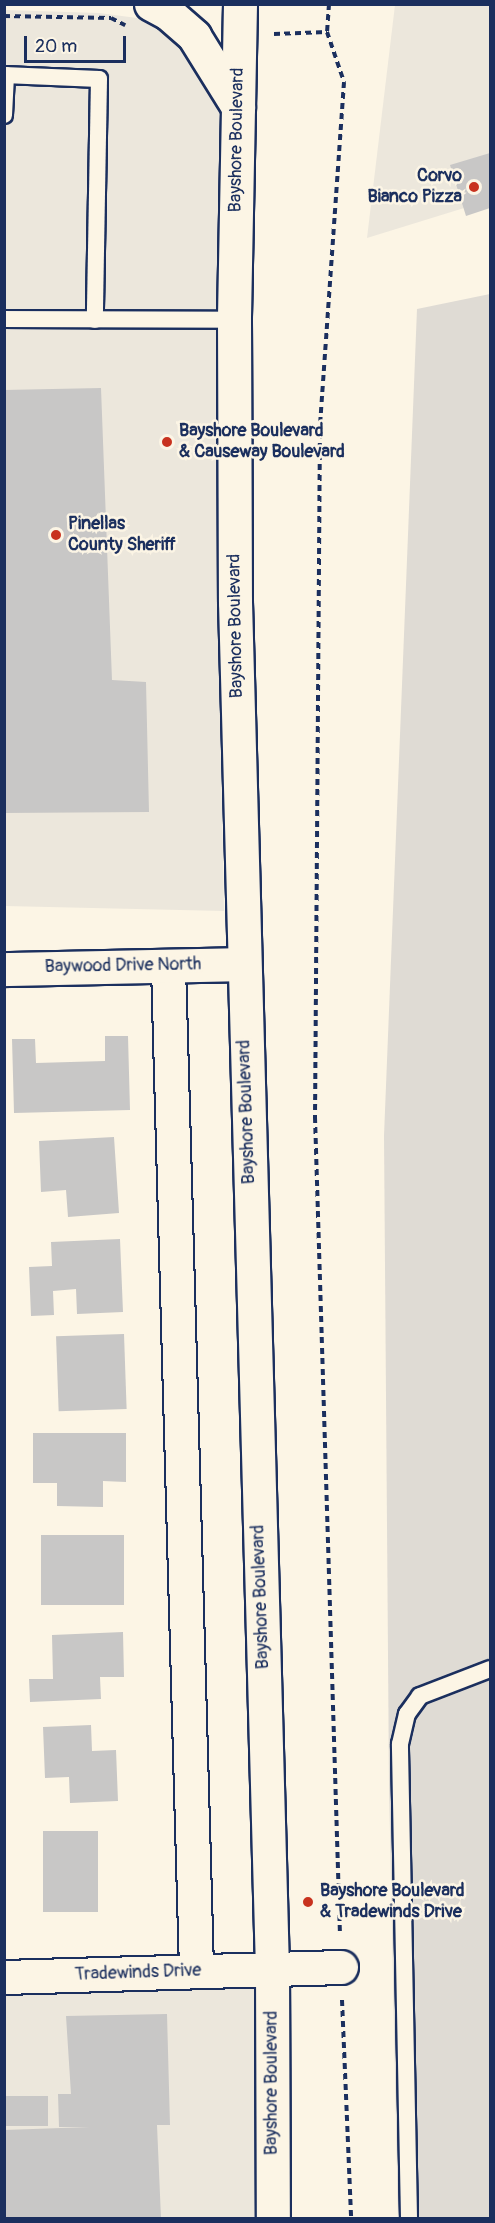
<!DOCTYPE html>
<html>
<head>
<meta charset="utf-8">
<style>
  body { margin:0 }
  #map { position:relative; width:495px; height:2223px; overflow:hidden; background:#fcf5e5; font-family:Pangolin,sans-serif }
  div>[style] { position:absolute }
  .built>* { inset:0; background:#ece7dc; transform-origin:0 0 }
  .green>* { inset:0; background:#dfdbd4 }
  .building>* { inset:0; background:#c8c7c6; transform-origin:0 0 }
  .path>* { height:4px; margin-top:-2px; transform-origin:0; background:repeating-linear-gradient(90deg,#1b2f5e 0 6px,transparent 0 10.5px) }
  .roads { filter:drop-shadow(2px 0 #1b2f5e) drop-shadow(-2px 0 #1b2f5e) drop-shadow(0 2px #1b2f5e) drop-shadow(0 -2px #1b2f5e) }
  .lane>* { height:16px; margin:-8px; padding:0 8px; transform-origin:8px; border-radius:8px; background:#fcf5e5 }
  .street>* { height:33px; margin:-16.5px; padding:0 16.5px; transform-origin:16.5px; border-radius:16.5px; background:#fcf5e5 }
  .secondary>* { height:33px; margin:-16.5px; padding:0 16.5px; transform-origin:16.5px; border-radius:16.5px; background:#fcf5e5 }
  .dots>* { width:16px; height:16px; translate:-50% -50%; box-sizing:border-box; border:3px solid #fcf5e5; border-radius:50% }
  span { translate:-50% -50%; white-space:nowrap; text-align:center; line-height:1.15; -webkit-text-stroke:5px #fcf5e5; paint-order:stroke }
  .street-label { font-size:18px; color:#1b2f5e }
  .poi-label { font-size:18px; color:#1b2f5e; font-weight:700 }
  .right { translate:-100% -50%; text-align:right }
  .left { translate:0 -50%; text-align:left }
  .frame { position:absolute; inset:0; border:6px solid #1b2f5e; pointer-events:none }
  .scale { position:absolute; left:24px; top:36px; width:102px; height:27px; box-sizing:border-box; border:3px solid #1b2f5e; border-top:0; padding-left:8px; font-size:18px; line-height:21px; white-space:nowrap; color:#1b2f5e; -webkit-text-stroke:4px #fcf5e5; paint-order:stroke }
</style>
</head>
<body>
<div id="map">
  <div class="built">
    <div style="clip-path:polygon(395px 5px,490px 5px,490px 200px,367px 238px)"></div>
    <div style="clip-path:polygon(5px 10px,99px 13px,137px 18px,161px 29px,181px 49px,220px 112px,217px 567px,224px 911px,5px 906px)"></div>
    <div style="left:255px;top:1989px;width:229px;height:250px;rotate:90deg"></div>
  </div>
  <div class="green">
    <div style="clip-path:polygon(490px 294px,490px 2218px,398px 2218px,389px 1784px,384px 1136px,417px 309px)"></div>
  </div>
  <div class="building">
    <div style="clip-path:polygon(490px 153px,490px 208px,466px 216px,450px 165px)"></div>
    <div style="clip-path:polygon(101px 388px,112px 680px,146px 682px,149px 812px,4px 813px,4px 390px)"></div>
    <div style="clip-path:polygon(105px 1036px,128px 1036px,130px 1110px,14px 1113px,12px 1039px,35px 1039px,36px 1063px,105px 1061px)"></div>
    <div style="clip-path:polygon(114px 1137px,119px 1213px,68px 1217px,66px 1190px,41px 1192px,39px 1141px)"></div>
    <div style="clip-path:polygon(120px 1239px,123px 1312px,77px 1314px,76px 1289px,53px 1291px,54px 1315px,31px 1316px,29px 1267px,52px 1266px,51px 1242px)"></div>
    <div style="left:124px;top:1334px;width:75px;height:68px;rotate:88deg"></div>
    <div style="clip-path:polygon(33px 1433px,126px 1433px,126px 1482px,103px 1481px,103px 1507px,57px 1506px,57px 1483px,33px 1483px)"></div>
    <div style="left:41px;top:1535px;width:83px;height:70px"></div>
    <div style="clip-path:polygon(123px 1632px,124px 1677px,100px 1677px,101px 1699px,30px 1702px,29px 1679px,53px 1679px,52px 1635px)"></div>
    <div style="clip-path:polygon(91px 1725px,92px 1751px,116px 1750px,118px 1801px,70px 1803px,69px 1777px,45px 1778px,43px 1727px)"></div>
    <div style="left:43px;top:1831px;width:55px;height:81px"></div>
    <div style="clip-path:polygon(167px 2014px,170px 2125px,157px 2125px,161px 2218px,4px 2218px,4px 2130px,90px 2127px,59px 2127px,58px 2094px,71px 2094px,66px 2016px)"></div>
    <div style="left:48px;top:2096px;width:30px;height:44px;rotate:90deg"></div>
  </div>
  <div class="path">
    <div style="left:329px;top:4px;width:28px;rotate:94deg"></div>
    <div style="left:327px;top:32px;width:53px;rotate:71.2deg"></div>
    <div style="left:344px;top:82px;width:341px;rotate:94deg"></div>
    <div style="left:320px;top:422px;width:695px;rotate:90.41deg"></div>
    <div style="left:315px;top:1117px;width:816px;rotate:88.25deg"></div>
    <div style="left:4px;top:16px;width:107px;rotate:1.1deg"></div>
    <div style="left:111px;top:18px;width:16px;rotate:27deg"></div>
    <div style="left:274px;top:34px;width:53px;rotate:-2.2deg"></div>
    <div style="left:342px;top:2000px;width:218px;rotate:87.6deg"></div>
  </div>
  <div class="roads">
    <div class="lane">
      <div style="left:4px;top:75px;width:95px;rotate:2.4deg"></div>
      <div style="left:99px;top:79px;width:241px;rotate:91deg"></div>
      <div style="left:4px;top:115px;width:40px;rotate:-87.1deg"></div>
      <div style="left:4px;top:319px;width:230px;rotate:0.2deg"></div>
      <div style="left:409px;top:2218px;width:474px;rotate:-91.1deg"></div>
      <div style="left:400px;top:1744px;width:31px;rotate:-77deg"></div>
      <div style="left:407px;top:1714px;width:22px;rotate:-54deg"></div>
      <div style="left:420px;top:1696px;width:75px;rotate:-21.1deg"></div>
    </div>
    <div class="street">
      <div style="left:168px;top:966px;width:1005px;rotate:88.4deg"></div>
      <div style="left:4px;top:969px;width:238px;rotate:-1.2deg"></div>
      <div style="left:4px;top:1977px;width:337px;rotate:-1.7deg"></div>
    </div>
    <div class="secondary">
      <div style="left:151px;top:4px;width:19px;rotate:28deg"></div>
      <div style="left:168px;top:13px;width:35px;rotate:41deg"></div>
      <div style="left:194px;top:36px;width:84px;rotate:58.2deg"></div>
      <div style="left:240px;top:4px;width:316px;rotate:91.1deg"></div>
      <div style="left:234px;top:320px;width:282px;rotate:89.8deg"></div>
      <div style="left:235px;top:602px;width:1368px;rotate:88.45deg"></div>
      <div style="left:272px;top:1969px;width:249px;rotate:89.8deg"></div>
    </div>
  </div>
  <div class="dots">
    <div style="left:474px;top:187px;background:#c8321e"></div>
    <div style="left:167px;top:442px;background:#c8321e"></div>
    <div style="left:56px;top:535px;background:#c8321e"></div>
    <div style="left:308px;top:1902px;background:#c8321e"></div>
  </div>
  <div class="street-label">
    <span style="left:237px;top:140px;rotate:-89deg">Bayshore Boulevard</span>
    <span style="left:236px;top:626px;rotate:-91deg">Bayshore Boulevard</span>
    <span style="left:123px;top:966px;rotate:-1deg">Baywood Drive North</span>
    <span style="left:247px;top:1112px;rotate:-92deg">Bayshore Boulevard</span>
    <span style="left:261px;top:1597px;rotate:-92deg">Bayshore Boulevard</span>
    <span style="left:138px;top:1973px;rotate:-2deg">Tradewinds Drive</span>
    <span style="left:272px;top:2083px;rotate:-90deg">Bayshore Boulevard</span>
  </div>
  <div class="poi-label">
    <span class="right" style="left:462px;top:187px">Corvo<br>Bianco Pizza</span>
    <span class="left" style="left:179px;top:442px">Bayshore Boulevard<br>&amp; Causeway Boulevard</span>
    <span class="left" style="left:68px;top:535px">Pinellas<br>County Sheriff</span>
    <span class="left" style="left:320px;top:1902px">Bayshore Boulevard<br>&amp; Tradewinds Drive</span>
  </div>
  <div class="frame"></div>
  <div class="scale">20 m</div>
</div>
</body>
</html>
